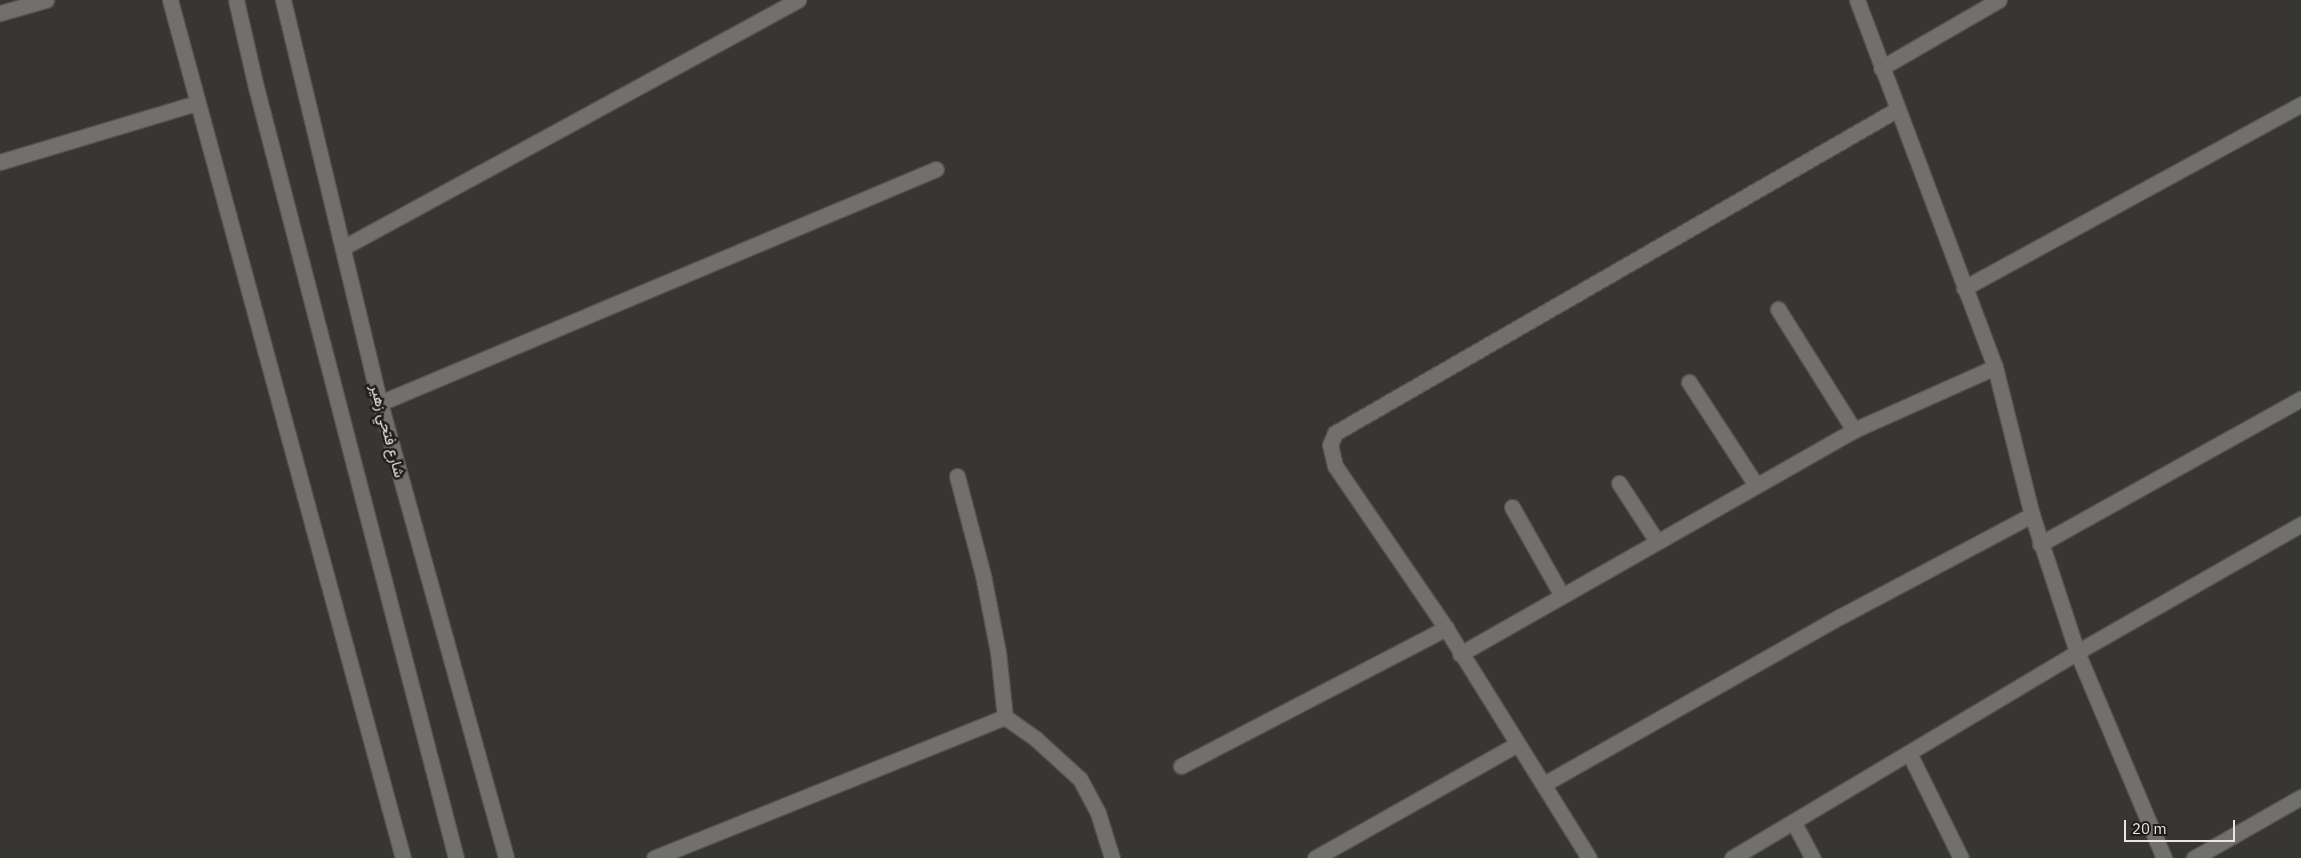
<!DOCTYPE html>
<html>
<head>
<meta charset="utf-8">
<style>
  body { margin:0 }
  #map { position:relative; width:2301px; height:858px; overflow:hidden; background:#383632; font-family:"IBM Plex Sans",Vazirmatn,sans-serif }
  div>[style] { position:absolute }
  .roads { filter:drop-shadow(1px 0 #54524f) drop-shadow(-1px 0 #54524f) drop-shadow(0 1px #54524f) drop-shadow(0 -1px #54524f) }
  .minor>* { height:15px; margin:-7.5px; padding:0 7.5px; transform-origin:7.5px; border-radius:7.5px; background:#72706c }
  .tertiary>* { height:15px; margin:-7.5px; padding:0 7.5px; transform-origin:7.5px; border-radius:7.5px; background:#72706c }
  span { translate:-50% -50%; white-space:nowrap; text-align:center; line-height:1.15; -webkit-text-stroke:5px #1f1d1c; paint-order:stroke }
  .street-label { font-size:15px; color:#e9e7e5 }
  .scale { position:absolute; left:2124px; top:820px; width:111px; height:22px; box-sizing:border-box; border:2px solid #e9e7e5; border-top:0; padding-left:6px; font-size:15px; line-height:18px; white-space:nowrap; color:#e9e7e5; -webkit-text-stroke:4px #1f1d1c; paint-order:stroke }
</style>
</head>
<body>
<div id="map">
  <div class="roads">
    <div class="minor">
      <div style="left:170px;top:0;width:889px;rotate:74.81deg"></div>
      <div style="left:1857px;top:0;width:392px;rotate:69.4deg"></div>
      <div style="left:1995px;top:367px;width:153px;rotate:76deg"></div>
      <div style="left:2032px;top:515px;width:144px;rotate:71.8deg"></div>
      <div style="left:2077px;top:652px;width:224px;rotate:67.1deg"></div>
      <div style="left:0;top:13px;width:48px;rotate:-15.8deg"></div>
      <div style="left:1881px;top:68px;width:136px;rotate:-30deg"></div>
      <div style="left:0;top:162px;width:206px;rotate:-16.7deg"></div>
      <div style="left:344px;top:247px;width:517px;rotate:-28.55deg"></div>
      <div style="left:1964px;top:288px;width:384px;rotate:-28.6deg"></div>
      <div style="left:1778px;top:309px;width:143px;rotate:57.9deg"></div>
      <div style="left:1689px;top:382px;width:123px;rotate:57deg"></div>
      <div style="left:380px;top:403px;width:603px;rotate:-22.82deg"></div>
      <div style="left:957px;top:476px;width:102px;rotate:75.3deg"></div>
      <div style="left:983px;top:575px;width:78px;rotate:79deg"></div>
      <div style="left:998px;top:652px;width:65px;rotate:83.9deg"></div>
      <div style="left:1005px;top:717px;width:38px;rotate:35deg"></div>
      <div style="left:1036px;top:739px;width:59px;rotate:42.3deg"></div>
      <div style="left:1080px;top:779px;width:38px;rotate:62deg"></div>
      <div style="left:1098px;top:813px;width:47px;rotate:72.7deg"></div>
      <div style="left:1619px;top:483px;width:68px;rotate:57deg"></div>
      <div style="left:1512px;top:507px;width:100px;rotate:60.6deg"></div>
      <div style="left:2040px;top:544px;width:299px;rotate:-29.1deg"></div>
      <div style="left:1460px;top:654px;width:453px;rotate:-29.6deg"></div>
      <div style="left:1854px;top:430px;width:154px;rotate:-24.1deg"></div>
      <div style="left:1909px;top:753px;width:117px;rotate:63.7deg"></div>
      <div style="left:1181px;top:766px;width:299px;rotate:-27.5deg"></div>
      <div style="left:1544px;top:784px;width:341px;rotate:-29.5deg"></div>
      <div style="left:1841px;top:616px;width:216px;rotate:-27.9deg"></div>
      <div style="left:1794px;top:823px;width:40px;rotate:62deg"></div>
      <div style="left:654px;top:858px;width:378px;rotate:-21.9deg"></div>
      <div style="left:1315px;top:858px;width:232px;rotate:-29.4deg"></div>
      <div style="left:1589px;top:858px;width:271px;rotate:-121.9deg"></div>
      <div style="left:1446px;top:628px;width:196px;rotate:-124.4deg"></div>
      <div style="left:1335px;top:466px;width:22px;rotate:-103deg"></div>
      <div style="left:1330px;top:445px;width:13px;rotate:-67deg"></div>
      <div style="left:1335px;top:433px;width:647px;rotate:-29.93deg"></div>
      <div style="left:1732px;top:858px;width:402px;rotate:-30.8deg"></div>
      <div style="left:2077px;top:652px;width:258px;rotate:-29.7deg"></div>
      <div style="left:2194px;top:858px;width:123px;rotate:-29.7deg"></div>
    </div>
    <div class="tertiary">
      <div style="left:236px;top:0;width:89px;rotate:77.1deg"></div>
      <div style="left:256px;top:87px;width:797px;rotate:75.46deg"></div>
      <div style="left:283px;top:0;width:415px;rotate:76.5deg"></div>
      <div style="left:380px;top:403px;width:472px;rotate:74.5deg"></div>
    </div>
  </div>
  <div class="street-label">
    <span style="left:388px;top:431px;rotate:75deg">شارع فتحي زهير</span>
  </div>
  <div class="scale">20 m</div>
</div>
</body>
</html>
